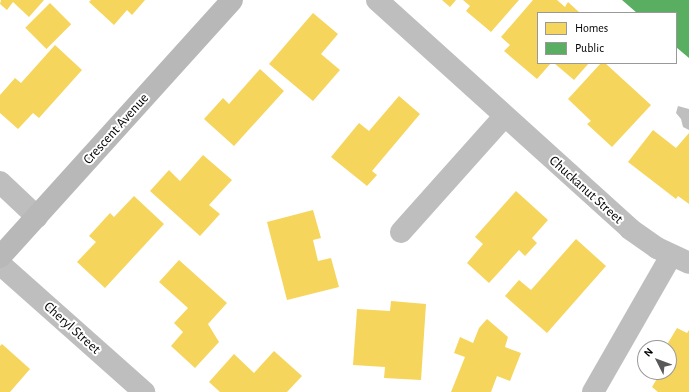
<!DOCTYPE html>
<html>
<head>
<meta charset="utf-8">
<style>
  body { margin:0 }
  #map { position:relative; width:689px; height:392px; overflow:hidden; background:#fff; font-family:"Alegreya Sans",sans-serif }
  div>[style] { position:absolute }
  .water>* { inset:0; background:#bfbfbf }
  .homes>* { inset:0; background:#f6d55c; transform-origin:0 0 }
  .public>* { inset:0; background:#5aae61 }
  .street>* { height:22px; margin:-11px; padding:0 11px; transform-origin:11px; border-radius:11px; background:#bebebe }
  .secondary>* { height:22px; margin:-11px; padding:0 11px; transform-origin:11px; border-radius:11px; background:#b8b8b8 }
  span { translate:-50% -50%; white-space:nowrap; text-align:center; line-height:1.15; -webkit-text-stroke:4px #fff; paint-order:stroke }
  .street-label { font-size:14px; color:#000 }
  .legend { position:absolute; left:537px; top:12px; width:140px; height:52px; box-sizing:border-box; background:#fff; border:1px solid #999; margin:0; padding:5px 7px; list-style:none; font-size:12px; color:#000 }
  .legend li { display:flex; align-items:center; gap:8px; height:20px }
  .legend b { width:20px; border:1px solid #999 }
  .north { position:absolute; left:637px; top:340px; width:40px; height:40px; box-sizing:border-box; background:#fff; border:1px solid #999; border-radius:50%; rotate:312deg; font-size:11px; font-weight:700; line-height:16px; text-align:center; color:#000 }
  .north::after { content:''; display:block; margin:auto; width:14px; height:18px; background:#595959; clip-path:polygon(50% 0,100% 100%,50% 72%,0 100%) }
</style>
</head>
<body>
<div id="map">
  <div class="water">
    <div style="clip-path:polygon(678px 106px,689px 109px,689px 130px,683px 127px,681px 119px,676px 113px)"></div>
  </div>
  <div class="homes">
    <div style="clip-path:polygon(44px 0,29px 17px,13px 2px,7px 10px,0 4px,1px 0)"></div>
    <div style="clip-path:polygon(91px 0,145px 0,132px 15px,127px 10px,114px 25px,89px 2px)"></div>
    <div style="clip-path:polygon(442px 0,456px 0,450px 7px)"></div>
    <div style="clip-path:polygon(463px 0,519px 0,491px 32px,466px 11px,470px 6px)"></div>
    <div style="clip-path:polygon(533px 0,557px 0,565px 7px,568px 2px,580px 13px,538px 13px,538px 63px,551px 63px,537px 79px,504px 51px,510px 45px,501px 37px)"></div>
    <div style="left:50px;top:3px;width:30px;height:35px;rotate:45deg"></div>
    <div style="clip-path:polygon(313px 13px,338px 34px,321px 54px,340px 70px,313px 101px,269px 64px)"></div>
    <div style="clip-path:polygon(55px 45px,82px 70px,39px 118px,33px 113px,18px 129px,0 113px,0 95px,15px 78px,21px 83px)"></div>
    <div style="clip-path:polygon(554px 63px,589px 63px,574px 80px)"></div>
    <div style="clip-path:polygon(601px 63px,605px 63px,651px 105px,612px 147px,587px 124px,591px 121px,568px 99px)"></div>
    <div style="clip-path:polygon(260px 69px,284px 91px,234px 146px,204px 119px,223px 98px,229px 104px)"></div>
    <div style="clip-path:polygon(399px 96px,420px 114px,372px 171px,377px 175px,367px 186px,331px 157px,359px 123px,369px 131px)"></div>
    <div style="clip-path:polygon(653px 130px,676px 148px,689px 133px,689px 204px,678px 196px,676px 199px,628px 162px)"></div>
    <div style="clip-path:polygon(203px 155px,232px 180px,209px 205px,220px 214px,200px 236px,150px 191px,169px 170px,180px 181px)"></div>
    <div style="clip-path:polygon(516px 191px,548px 220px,532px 238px,537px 243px,525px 256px,519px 250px,489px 283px,467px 263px,483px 244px,475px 237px)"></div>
    <div style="clip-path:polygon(134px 196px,164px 224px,105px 288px,77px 262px,96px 242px,89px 236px,110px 213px,114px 217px)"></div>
    <div style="clip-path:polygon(313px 210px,321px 238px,313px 240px,318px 261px,331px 258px,339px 287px,287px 300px,267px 222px)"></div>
    <div style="clip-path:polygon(576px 239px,606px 266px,547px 333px,505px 296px,519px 280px,531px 290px)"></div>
    <div style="clip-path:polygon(179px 260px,227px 303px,208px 324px,219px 342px,195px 368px,171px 346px,183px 332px,174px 323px,188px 308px,159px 282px)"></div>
    <div style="clip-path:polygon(391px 301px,426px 304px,421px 380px,384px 378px,385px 367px,353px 365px,357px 309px,390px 311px)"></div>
    <div style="clip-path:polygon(487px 319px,508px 337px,505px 347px,521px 353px,510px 381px,497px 376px,491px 392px,451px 392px,465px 357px,454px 353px,460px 337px,473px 343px,479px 328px)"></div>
    <div style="clip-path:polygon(677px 328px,687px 333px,689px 330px,689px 392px,658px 392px,652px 387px,661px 372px,669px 372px,669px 348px,665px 348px)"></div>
    <div style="clip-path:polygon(2px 344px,30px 369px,10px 392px,0 392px,0 346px)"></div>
    <div style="clip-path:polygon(274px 351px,302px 376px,287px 392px,220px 392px,209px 382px,234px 354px,254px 373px)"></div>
  </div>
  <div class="public">
    <div style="clip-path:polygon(622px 0,689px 0,689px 58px,676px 47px,676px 13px,637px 13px)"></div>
  </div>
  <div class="street">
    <div style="left:377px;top:0;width:341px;rotate:42.1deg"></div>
    <div style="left:630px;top:229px;width:33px;rotate:35deg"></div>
    <div style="left:657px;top:248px;width:35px;rotate:25deg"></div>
    <div style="left:0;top:182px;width:51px;rotate:43.4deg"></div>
    <div style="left:401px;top:232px;width:154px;rotate:-48.2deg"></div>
    <div style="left:0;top:264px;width:193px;rotate:41.6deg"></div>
    <div style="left:593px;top:392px;width:157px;rotate:-60.2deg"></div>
  </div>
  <div class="secondary">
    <div style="left:0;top:257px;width:346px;rotate:-47.9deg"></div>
  </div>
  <div class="street-label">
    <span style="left:116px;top:129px;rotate:-48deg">Crescent Avenue</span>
    <span style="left:586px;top:190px;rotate:42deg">Chuckanut Street</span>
    <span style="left:72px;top:328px;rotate:42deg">Cheryl Street</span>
  </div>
  <ul class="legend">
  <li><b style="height:11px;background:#f6d55c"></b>Homes</li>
  <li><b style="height:11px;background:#5aae61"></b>Public</li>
  </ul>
  <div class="north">N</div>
</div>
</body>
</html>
